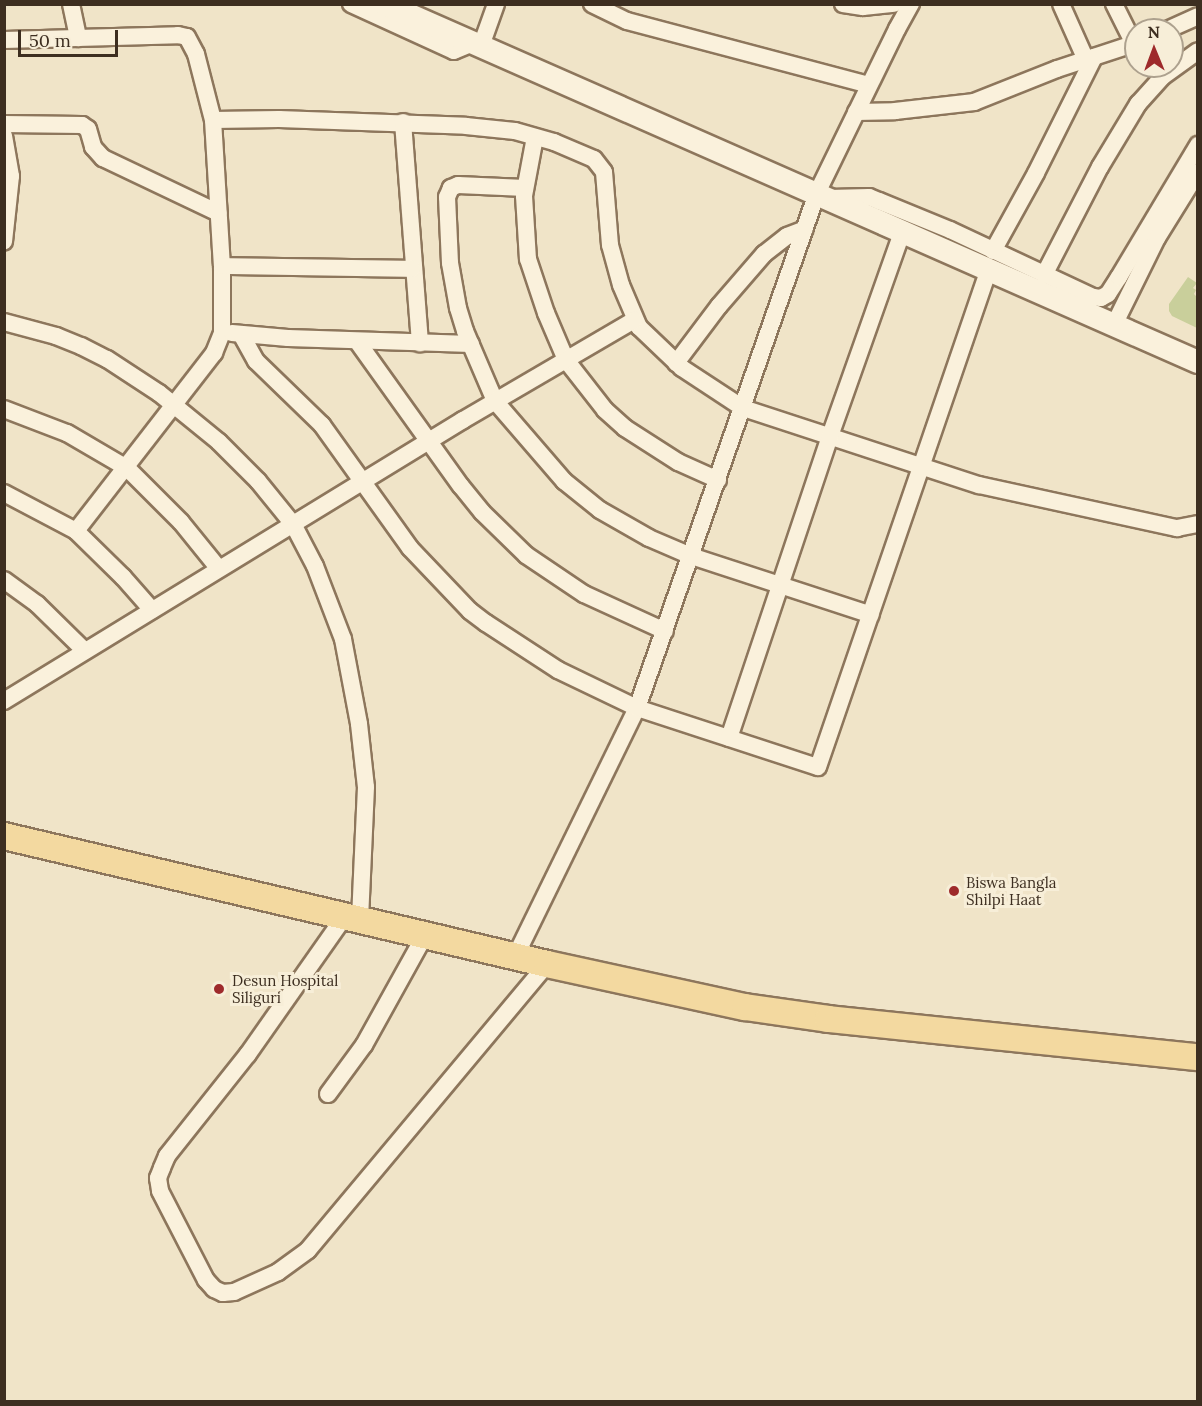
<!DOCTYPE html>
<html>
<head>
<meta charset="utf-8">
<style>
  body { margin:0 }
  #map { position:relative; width:1202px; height:1406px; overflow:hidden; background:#f0e4c8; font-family:Lora,serif }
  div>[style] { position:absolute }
  .green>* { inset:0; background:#c9cf9b }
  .roads { filter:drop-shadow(2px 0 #8d765c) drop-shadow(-2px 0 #8d765c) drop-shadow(0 2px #8d765c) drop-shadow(0 -2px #8d765c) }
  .street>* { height:16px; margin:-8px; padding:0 8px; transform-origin:8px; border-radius:8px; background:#faf1dc }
  .secondary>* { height:22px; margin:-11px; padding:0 11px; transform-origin:11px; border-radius:11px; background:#faf1dc }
  .primary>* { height:26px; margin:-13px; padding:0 13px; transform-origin:13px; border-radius:13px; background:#f3d9a0 }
  .dots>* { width:16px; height:16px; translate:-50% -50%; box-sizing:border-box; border:3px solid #f7eed8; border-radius:50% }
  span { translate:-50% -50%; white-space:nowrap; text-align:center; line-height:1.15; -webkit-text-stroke:6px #f7eed8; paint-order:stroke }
  .poi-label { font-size:15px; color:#3d2e20 }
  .left { translate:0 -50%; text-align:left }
  .frame { position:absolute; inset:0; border:6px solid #3d2e20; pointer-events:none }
  .north { position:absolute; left:1124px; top:18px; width:60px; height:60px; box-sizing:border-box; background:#f7eed8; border:2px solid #ada18e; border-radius:50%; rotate:359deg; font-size:16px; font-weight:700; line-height:24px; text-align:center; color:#3d2e20 }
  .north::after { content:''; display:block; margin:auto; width:21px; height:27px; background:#9e2a2b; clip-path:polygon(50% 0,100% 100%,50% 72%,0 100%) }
  .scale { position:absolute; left:18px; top:30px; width:100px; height:27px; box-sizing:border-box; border:3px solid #3d2e20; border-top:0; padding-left:8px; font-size:18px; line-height:21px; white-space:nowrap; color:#3d2e20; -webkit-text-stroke:4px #f7eed8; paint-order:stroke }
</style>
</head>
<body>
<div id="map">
  <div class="green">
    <div style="clip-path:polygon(1188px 277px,1197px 283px,1193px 288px,1196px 290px,1194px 294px,1197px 297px,1197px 328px,1172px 316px,1169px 311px,1169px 304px)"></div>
  </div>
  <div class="roads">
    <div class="street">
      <div style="left:71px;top:4px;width:35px;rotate:78deg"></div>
      <div style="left:351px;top:4px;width:113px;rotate:24.5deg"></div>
      <div style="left:454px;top:51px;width:21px;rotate:-23deg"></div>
      <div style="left:592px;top:4px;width:39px;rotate:26deg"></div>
      <div style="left:627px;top:21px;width:250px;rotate:14.8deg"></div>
      <div style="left:843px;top:4px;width:20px;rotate:9deg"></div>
      <div style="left:863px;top:7px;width:31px;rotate:-6deg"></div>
      <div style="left:1061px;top:4px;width:61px;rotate:65.9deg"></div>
      <div style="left:1114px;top:4px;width:45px;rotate:63.4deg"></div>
      <div style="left:1167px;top:30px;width:34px;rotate:-24deg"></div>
      <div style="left:4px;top:40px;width:174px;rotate:-1.6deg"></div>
      <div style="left:178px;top:35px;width:9px;rotate:13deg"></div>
      <div style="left:187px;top:37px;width:19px;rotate:62deg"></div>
      <div style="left:196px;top:54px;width:68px;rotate:75.6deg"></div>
      <div style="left:213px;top:120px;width:146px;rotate:86.5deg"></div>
      <div style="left:222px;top:266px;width:67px;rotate:90deg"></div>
      <div style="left:222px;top:333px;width:22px;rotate:112deg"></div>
      <div style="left:214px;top:353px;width:225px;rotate:127.8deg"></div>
      <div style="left:481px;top:46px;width:45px;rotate:-70.3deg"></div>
      <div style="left:856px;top:112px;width:39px;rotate:-1deg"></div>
      <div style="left:895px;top:111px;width:80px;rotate:-6.5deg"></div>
      <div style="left:974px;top:102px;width:89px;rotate:-21.7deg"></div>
      <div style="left:1057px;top:69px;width:83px;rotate:-18.2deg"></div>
      <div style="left:213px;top:120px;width:66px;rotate:-0.9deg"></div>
      <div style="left:279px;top:119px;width:187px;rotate:2.1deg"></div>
      <div style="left:466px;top:126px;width:49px;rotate:5.8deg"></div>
      <div style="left:515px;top:131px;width:41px;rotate:15.8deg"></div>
      <div style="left:554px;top:142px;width:43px;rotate:23deg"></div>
      <div style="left:594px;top:159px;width:16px;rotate:52deg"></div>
      <div style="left:604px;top:172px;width:73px;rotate:85.3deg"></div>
      <div style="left:610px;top:245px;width:41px;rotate:74.6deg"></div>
      <div style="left:621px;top:285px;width:46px;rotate:66.8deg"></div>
      <div style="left:639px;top:327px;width:59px;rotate:43.6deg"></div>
      <div style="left:682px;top:368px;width:73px;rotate:33.3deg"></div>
      <div style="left:743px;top:408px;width:248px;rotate:18.1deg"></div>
      <div style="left:979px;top:485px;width:203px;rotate:12.3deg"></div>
      <div style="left:1177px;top:528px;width:21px;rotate:-11deg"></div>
      <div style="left:403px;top:122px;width:222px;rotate:85.6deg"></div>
      <div style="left:4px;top:124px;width:78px;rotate:0.7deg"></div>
      <div style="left:82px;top:125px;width:7px;rotate:34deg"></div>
      <div style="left:88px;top:129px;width:19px;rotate:74deg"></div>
      <div style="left:93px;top:147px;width:15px;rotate:48deg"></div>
      <div style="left:103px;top:158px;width:128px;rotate:25.4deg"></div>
      <div style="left:4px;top:136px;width:41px;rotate:80.1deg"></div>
      <div style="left:11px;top:176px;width:66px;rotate:96.1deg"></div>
      <div style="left:535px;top:137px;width:60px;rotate:100.6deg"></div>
      <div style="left:524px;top:196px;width:63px;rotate:86.4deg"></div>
      <div style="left:528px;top:259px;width:57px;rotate:71.6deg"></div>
      <div style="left:546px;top:313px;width:51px;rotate:66.9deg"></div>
      <div style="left:566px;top:360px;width:63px;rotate:52deg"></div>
      <div style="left:605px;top:410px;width:27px;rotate:42deg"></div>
      <div style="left:625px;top:428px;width:63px;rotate:32.7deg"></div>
      <div style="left:678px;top:462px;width:44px;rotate:24.2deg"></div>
      <div style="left:525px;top:188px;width:67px;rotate:-177.4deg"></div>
      <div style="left:458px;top:185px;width:8px;rotate:157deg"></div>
      <div style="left:451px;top:188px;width:10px;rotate:114deg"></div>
      <div style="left:447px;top:197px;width:66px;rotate:87.4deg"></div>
      <div style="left:450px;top:263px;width:46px;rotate:79.9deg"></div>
      <div style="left:458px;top:308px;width:24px;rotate:73deg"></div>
      <div style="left:465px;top:331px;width:76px;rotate:66.8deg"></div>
      <div style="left:495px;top:401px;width:106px;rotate:49.2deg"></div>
      <div style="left:564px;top:481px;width:46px;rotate:38.9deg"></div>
      <div style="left:600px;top:510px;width:56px;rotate:29.7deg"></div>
      <div style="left:649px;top:538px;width:46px;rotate:23.2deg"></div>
      <div style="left:691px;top:556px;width:189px;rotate:18.1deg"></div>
      <div style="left:829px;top:198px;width:40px;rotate:-1.4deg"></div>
      <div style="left:869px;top:197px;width:11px;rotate:22deg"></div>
      <div style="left:879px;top:201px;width:77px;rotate:22.2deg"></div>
      <div style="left:950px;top:230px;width:158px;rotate:25.1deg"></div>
      <div style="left:1093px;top:297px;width:8px;rotate:7deg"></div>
      <div style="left:1101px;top:298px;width:8px;rotate:-30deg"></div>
      <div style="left:1108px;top:294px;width:20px;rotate:-57deg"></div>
      <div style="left:1119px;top:277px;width:154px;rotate:-59.1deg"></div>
      <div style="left:993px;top:251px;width:89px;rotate:-61.1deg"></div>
      <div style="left:1036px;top:173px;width:130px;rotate:-63.4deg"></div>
      <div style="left:222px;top:266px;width:190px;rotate:0.9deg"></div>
      <div style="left:1044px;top:275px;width:122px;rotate:-62.6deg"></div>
      <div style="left:1100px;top:167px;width:74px;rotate:-58.9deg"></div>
      <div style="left:1138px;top:104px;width:36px;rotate:-48deg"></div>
      <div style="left:1162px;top:77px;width:44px;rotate:-35.8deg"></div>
      <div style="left:4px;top:322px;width:54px;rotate:15.1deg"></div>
      <div style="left:56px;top:336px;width:27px;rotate:22deg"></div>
      <div style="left:81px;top:346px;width:29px;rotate:27deg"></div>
      <div style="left:107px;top:359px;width:62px;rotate:33.2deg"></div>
      <div style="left:159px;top:393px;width:77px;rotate:39.2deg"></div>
      <div style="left:219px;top:442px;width:55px;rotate:45deg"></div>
      <div style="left:258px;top:481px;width:55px;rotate:50.9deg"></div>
      <div style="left:293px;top:524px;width:47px;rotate:62.4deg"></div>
      <div style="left:315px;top:566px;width:78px;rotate:69deg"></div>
      <div style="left:343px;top:639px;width:86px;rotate:79.3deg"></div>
      <div style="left:359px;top:724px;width:63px;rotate:83.7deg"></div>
      <div style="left:366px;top:787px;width:133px;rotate:92.6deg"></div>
      <div style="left:1114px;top:325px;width:97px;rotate:-63.7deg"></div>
      <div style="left:1157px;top:238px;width:78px;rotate:-58.2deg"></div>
      <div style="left:232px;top:333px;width:56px;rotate:5.1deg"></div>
      <div style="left:288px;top:338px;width:183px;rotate:1.9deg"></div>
      <div style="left:241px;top:334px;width:31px;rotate:61deg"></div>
      <div style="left:256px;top:361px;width:92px;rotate:44.1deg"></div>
      <div style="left:322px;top:425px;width:151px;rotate:54.4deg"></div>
      <div style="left:410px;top:548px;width:87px;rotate:46.4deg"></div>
      <div style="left:470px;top:611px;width:20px;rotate:37deg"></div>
      <div style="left:486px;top:623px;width:86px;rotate:33.1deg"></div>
      <div style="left:558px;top:670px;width:88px;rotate:25.7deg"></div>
      <div style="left:637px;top:708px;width:190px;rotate:18.1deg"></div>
      <div style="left:818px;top:767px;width:527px;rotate:-71.05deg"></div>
      <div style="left:357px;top:341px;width:178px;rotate:54.4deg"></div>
      <div style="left:461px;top:486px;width:33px;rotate:51deg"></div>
      <div style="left:482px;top:512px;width:62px;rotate:44.3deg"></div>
      <div style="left:526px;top:555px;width:70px;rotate:33.9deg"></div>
      <div style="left:584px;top:594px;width:89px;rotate:24.6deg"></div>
      <div style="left:676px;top:363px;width:71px;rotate:-53deg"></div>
      <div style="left:719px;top:306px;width:69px;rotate:-49.1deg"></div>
      <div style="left:764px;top:254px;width:29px;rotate:-38deg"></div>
      <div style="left:787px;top:236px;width:19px;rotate:-21deg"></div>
      <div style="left:4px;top:409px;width:67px;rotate:20.9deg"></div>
      <div style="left:67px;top:433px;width:69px;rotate:30.3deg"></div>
      <div style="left:127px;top:468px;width:76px;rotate:45deg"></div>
      <div style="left:181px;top:522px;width:60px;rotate:51deg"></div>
      <div style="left:4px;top:493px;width:81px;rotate:27.8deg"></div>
      <div style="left:76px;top:531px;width:66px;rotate:44.4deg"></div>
      <div style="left:123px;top:577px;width:44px;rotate:48.7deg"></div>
      <div style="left:4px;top:580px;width:41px;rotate:36deg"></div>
      <div style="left:37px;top:604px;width:67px;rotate:44.4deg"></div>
      <div style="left:4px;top:701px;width:538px;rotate:-31.47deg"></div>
      <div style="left:463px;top:420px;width:198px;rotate:-30.3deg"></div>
      <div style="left:729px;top:738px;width:318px;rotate:-71.5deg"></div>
      <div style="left:830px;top:436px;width:219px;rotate:-70.5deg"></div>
      <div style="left:345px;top:916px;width:169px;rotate:125.1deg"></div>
      <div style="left:248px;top:1054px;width:130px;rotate:128.5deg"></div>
      <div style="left:167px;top:1156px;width:13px;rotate:113deg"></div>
      <div style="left:162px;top:1168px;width:11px;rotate:112deg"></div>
      <div style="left:158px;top:1178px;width:13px;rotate:81deg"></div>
      <div style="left:160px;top:1191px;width:100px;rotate:62.7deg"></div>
      <div style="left:206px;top:1280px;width:12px;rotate:48deg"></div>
      <div style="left:214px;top:1289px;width:10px;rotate:24deg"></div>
      <div style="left:223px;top:1293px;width:11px;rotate:-5deg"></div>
      <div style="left:234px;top:1292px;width:48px;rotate:-24.4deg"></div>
      <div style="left:278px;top:1272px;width:37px;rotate:-36deg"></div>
      <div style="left:308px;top:1250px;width:373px;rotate:-50.1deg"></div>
      <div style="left:515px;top:957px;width:277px;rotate:-63.9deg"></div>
      <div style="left:637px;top:708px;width:546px;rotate:-70.73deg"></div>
      <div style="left:817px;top:193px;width:182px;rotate:-64deg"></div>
      <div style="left:897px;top:29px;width:29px;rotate:-61deg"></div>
      <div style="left:328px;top:1094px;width:61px;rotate:-53.7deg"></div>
      <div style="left:364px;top:1045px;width:126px;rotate:-61deg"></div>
    </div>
    <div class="secondary">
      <div style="left:385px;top:4px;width:888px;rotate:23.77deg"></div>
    </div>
    <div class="primary">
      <div style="left:4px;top:836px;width:558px;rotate:13.26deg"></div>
      <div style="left:547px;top:964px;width:203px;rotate:12.3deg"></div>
      <div style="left:745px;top:1007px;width:84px;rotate:8.2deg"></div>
      <div style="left:828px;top:1019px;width:372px;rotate:5.9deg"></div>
    </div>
  </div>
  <div class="dots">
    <div style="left:954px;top:891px;background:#9e2a2b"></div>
    <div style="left:219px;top:989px;background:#9e2a2b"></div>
  </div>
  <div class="poi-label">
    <span class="left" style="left:966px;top:891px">Biswa Bangla<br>Shilpi Haat</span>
    <span class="left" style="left:232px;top:989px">Desun Hospital<br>Siliguri</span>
  </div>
  <div class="frame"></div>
  <div class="north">N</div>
  <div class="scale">50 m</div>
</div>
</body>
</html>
